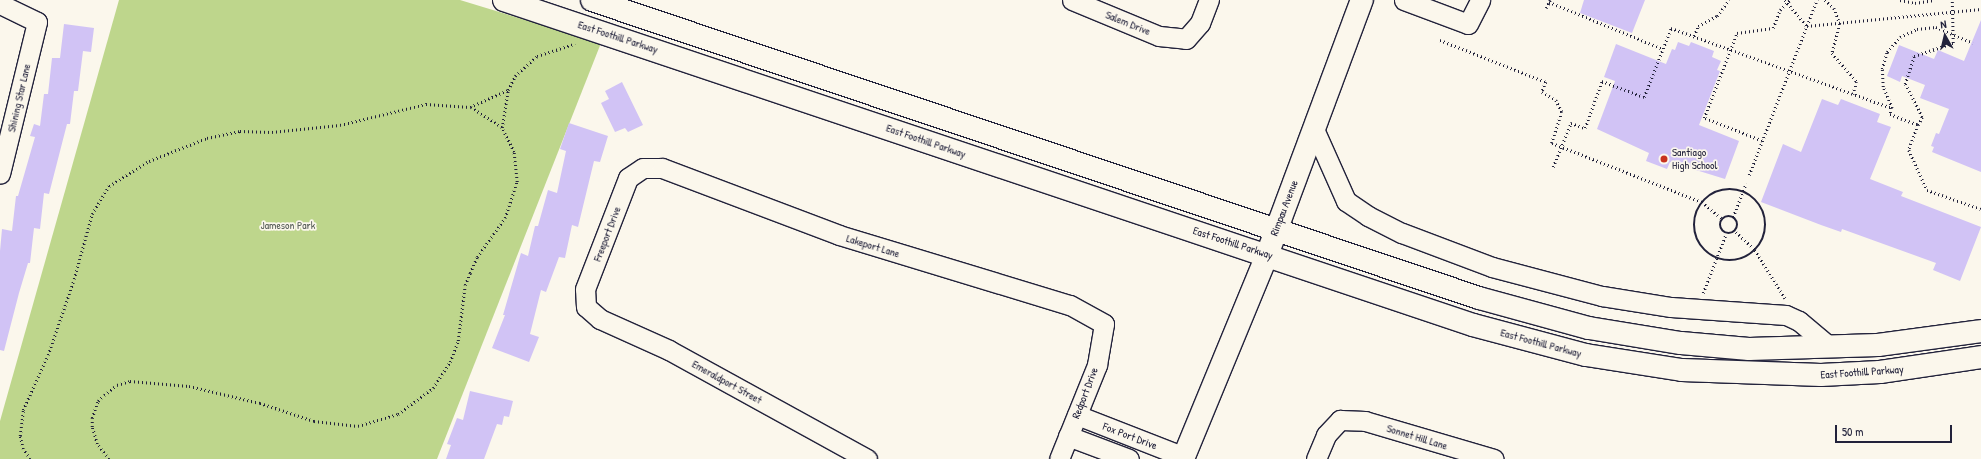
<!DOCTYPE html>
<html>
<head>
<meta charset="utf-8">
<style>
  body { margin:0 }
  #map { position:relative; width:1981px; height:459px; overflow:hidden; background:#fbf7ec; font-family:"Patrick Hand",sans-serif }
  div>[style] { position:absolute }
  .green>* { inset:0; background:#bed68c }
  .building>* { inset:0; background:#d1c3f5 }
  .path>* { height:2.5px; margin-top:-1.25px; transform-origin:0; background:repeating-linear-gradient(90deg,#22223b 0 1px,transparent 0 4px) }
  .path>.ring { margin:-1.25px; padding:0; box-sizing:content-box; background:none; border:2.5px solid #22223b; border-radius:50% }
  .roads { filter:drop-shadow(1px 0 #22223b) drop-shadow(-1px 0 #22223b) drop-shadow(0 1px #22223b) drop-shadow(0 -1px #22223b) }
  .minor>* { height:19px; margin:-9.5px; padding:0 9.5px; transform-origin:9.5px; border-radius:9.5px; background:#fbf7ec }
  .major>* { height:22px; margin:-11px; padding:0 11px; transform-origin:11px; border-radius:11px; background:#fbf7ec }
  .dots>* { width:11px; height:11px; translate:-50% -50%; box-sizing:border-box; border:2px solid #fbf7ec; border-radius:50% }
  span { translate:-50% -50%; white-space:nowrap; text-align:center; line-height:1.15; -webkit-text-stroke:3.5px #fbf7ec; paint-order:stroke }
  .street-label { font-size:11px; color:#22223b }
  .poi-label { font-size:11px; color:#22223b }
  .left { translate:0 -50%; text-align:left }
  .park-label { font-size:11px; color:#515853 }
  .north { position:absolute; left:1925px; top:16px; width:40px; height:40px; -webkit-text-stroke:3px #fbf7ec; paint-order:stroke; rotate:352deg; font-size:11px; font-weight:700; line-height:16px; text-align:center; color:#22223b }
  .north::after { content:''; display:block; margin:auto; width:14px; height:18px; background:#22223b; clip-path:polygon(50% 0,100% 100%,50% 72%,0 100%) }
  .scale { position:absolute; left:1835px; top:425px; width:117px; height:18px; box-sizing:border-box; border:2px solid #22223b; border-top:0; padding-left:5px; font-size:12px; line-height:14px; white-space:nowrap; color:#22223b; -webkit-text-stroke:3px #fbf7ec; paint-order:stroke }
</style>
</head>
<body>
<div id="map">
  <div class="green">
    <div style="clip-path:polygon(119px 0,460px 0,601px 43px,437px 459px,0 459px,0 421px)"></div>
  </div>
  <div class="building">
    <div style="clip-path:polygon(1584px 0,1645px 0,1632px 33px,1580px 13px)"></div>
    <div style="clip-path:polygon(1981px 20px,1981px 172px,1932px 152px,1934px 147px,1931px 146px,1936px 133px,1939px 134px,1949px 109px,1920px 98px,1925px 85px,1902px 76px,1900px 82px,1887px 76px,1899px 45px,1934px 59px,1938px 50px,1964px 61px)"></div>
    <div style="clip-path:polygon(64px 24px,94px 28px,91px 52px,83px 51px,78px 91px,74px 91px,70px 124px,67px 124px,49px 194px,44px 193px,40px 229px,34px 228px,30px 263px,28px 263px,19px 293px,4px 351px,0 350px,0 251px,2px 229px,12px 231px,16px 196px,18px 196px,35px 137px,30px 136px,34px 124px,40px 126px,44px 94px,48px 94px,52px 58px,60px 58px)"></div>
    <div style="clip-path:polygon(1678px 42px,1689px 46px,1691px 42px,1714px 51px,1712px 57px,1721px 61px,1717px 70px,1720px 71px,1699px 125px,1739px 141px,1725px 179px,1670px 162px,1667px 169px,1646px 161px,1649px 153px,1597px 129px,1615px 81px,1604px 77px,1616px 44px,1666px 64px,1672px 49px,1675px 50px)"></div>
    <div style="clip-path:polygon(622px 82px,643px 125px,628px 132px,625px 128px,615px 132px,601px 103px,609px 99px,605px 91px)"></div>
    <div style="clip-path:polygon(1822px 99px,1838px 105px,1841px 99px,1880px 114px,1877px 122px,1891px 127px,1870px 179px,1903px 192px,1901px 196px,1981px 227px,1960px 281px,1933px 270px,1936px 263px,1842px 229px,1841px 232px,1821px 225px,1761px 202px,1783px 144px,1801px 152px)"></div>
    <div style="clip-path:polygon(569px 123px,608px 136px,600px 162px,594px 161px,578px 227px,572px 225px,565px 258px,559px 257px,546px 292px,541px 290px,530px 334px,539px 337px,529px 362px,492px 348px,505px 315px,503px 315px,521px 253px,528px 256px,535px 226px,538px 226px,548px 190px,557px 193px,566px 151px,560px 149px)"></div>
    <div style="clip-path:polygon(470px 391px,513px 401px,509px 417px,504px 416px,502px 425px,497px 424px,484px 459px,446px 459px,451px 445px,447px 444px,457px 418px,463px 420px)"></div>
  </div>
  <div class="path">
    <div style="left:1785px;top:0;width:34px;rotate:50deg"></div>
    <div style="left:1807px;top:26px;width:175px;rotate:-5.6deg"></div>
    <div style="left:1825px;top:0;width:12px;rotate:42deg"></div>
    <div style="left:1834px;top:8px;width:17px;rotate:69deg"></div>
    <div style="left:1840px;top:24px;width:30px;rotate:105deg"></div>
    <div style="left:1832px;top:53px;width:38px;rotate:49deg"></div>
    <div style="left:1857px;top:82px;width:13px;rotate:108deg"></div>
    <div style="left:1900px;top:0;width:15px;rotate:11deg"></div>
    <div style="left:1915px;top:3px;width:18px;rotate:-9deg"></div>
    <div style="left:1549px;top:2px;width:123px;rotate:22.4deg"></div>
    <div style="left:1546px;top:8px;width:9px;rotate:-63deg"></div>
    <div style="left:1694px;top:36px;width:11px;rotate:-68deg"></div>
    <div style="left:1698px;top:26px;width:21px;rotate:-28deg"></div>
    <div style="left:1717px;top:16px;width:20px;rotate:-53deg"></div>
    <div style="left:1440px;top:40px;width:114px;rotate:21.6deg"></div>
    <div style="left:1546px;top:82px;width:11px;rotate:112deg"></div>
    <div style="left:1542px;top:92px;width:16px;rotate:30deg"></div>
    <div style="left:1556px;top:100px;width:13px;rotate:63deg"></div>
    <div style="left:1562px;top:112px;width:33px;rotate:108deg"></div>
    <div style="left:1552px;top:143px;width:161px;rotate:21.5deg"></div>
    <div style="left:1702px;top:202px;width:26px;rotate:40deg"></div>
    <div style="left:471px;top:107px;width:37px;rotate:33deg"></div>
    <div style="left:1892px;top:108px;width:23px;rotate:-113deg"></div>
    <div style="left:1883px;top:87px;width:18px;rotate:-93deg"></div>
    <div style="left:1882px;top:69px;width:18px;rotate:-74deg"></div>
    <div style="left:1887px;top:52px;width:20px;rotate:-49deg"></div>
    <div style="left:1900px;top:37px;width:19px;rotate:-25deg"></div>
    <div style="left:1917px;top:29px;width:19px;rotate:-6deg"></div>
    <div style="left:1936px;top:27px;width:40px;rotate:23.4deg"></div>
    <div style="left:1918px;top:125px;width:9px;rotate:-63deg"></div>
    <div style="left:1922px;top:117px;width:37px;rotate:-117deg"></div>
    <div style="left:1905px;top:84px;width:29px;rotate:-72deg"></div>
    <div style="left:1914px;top:56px;width:41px;rotate:-18.4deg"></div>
    <div style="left:1953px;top:43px;width:43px;rotate:-91.3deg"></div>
    <div style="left:1762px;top:141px;width:62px;rotate:-158.4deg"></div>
    <div style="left:1704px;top:118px;width:91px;rotate:-68.8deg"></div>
    <div style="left:1737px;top:33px;width:36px;rotate:-8deg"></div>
    <div style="left:1773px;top:28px;width:19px;rotate:-69deg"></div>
    <div style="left:1780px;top:10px;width:14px;rotate:-45deg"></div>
    <div style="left:1553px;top:167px;width:48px;rotate:-67.8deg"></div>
    <div style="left:1571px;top:123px;width:15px;rotate:20deg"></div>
    <div style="left:1585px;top:128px;width:50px;rotate:-70.1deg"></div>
    <div style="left:1602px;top:81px;width:45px;rotate:20.9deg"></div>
    <div style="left:1644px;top:97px;width:74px;rotate:-68.6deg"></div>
    <div style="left:1671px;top:28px;width:235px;rotate:19.9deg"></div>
    <div style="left:1892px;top:108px;width:6px;rotate:108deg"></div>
    <div style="left:1890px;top:114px;width:30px;rotate:21deg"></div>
    <div style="left:1918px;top:125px;width:27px;rotate:110deg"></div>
    <div style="left:1909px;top:150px;width:44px;rotate:65.8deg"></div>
    <div style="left:1927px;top:190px;width:57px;rotate:19.4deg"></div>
    <div style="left:1749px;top:175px;width:188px;rotate:-68.8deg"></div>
    <div class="ring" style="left:1694px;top:189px;width:69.5px;height:69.5px"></div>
    <div class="ring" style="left:1720px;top:216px;width:15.5px;height:15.5px"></div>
    <div style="left:1733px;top:217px;width:36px;rotate:-69deg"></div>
    <div style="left:1736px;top:232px;width:26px;rotate:43deg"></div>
    <div style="left:1755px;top:250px;width:57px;rotate:58deg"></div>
    <div style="left:1703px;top:293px;width:63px;rotate:-68.7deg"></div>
    <div style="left:30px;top:459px;width:12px;rotate:-125deg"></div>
    <div style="left:23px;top:449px;width:13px;rotate:-103deg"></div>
    <div style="left:20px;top:436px;width:26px;rotate:-83deg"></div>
    <div style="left:23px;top:410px;width:60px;rotate:-65.6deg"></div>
    <div style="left:48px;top:355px;width:80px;rotate:-71.1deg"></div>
    <div style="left:74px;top:279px;width:67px;rotate:-74.5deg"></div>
    <div style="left:92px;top:214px;width:33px;rotate:-59deg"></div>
    <div style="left:109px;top:186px;width:47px;rotate:-32deg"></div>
    <div style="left:149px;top:161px;width:62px;rotate:-21.6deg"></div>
    <div style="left:207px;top:138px;width:34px;rotate:-12deg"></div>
    <div style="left:240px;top:131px;width:32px;rotate:2deg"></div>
    <div style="left:272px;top:132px;width:68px;rotate:-5.9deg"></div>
    <div style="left:340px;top:125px;width:89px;rotate:-13.7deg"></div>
    <div style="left:426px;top:104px;width:44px;rotate:3.9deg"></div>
    <div style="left:470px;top:107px;width:42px;rotate:-24.1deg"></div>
    <div style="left:109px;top:459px;width:19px;rotate:-129deg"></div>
    <div style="left:97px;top:444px;width:18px;rotate:-106deg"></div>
    <div style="left:92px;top:427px;width:9px;rotate:-90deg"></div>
    <div style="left:92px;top:418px;width:18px;rotate:-71deg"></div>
    <div style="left:98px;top:401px;width:8px;rotate:-45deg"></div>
    <div style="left:104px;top:395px;width:16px;rotate:-38deg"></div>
    <div style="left:117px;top:385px;width:14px;rotate:-17deg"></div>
    <div style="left:130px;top:381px;width:59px;rotate:4.8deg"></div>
    <div style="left:189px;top:386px;width:73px;rotate:13.5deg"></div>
    <div style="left:260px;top:403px;width:57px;rotate:18.4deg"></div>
    <div style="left:314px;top:421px;width:44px;rotate:6.5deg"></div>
    <div style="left:358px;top:426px;width:42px;rotate:-16.7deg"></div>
    <div style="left:398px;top:414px;width:44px;rotate:-36.6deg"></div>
    <div style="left:433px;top:388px;width:31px;rotate:-57deg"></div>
    <div style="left:450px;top:362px;width:22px;rotate:-69deg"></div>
    <div style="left:458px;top:341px;width:56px;rotate:-82.9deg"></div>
    <div style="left:465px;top:285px;width:13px;rotate:-67deg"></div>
    <div style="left:470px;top:273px;width:17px;rotate:-66deg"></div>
    <div style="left:477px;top:257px;width:48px;rotate:-54.3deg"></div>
    <div style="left:505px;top:218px;width:38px;rotate:-72deg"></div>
    <div style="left:517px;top:182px;width:30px;rotate:-96deg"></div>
    <div style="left:514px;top:152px;width:27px;rotate:-117deg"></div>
    <div style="left:502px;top:128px;width:38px;rotate:-81deg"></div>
    <div style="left:508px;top:90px;width:16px;rotate:-63deg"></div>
    <div style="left:515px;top:76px;width:30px;rotate:-42deg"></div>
    <div style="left:537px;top:56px;width:40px;rotate:-18deg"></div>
  </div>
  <div class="roads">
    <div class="minor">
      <div style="left:1072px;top:0;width:94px;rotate:22.5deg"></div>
      <div style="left:1159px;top:36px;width:27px;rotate:6deg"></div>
      <div style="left:1186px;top:39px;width:21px;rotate:-49deg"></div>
      <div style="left:1200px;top:23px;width:25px;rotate:-69deg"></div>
      <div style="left:1404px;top:0;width:68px;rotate:20.6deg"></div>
      <div style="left:1468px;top:24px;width:27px;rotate:-63deg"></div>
      <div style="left:0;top:4px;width:41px;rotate:25.9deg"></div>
      <div style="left:37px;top:22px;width:156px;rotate:103.7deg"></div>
      <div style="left:1314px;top:129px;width:79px;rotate:66deg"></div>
      <div style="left:1346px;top:201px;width:27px;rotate:34deg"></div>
      <div style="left:1368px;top:216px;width:38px;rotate:27deg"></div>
      <div style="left:1402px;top:233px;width:96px;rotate:20.7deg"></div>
      <div style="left:1492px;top:267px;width:114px;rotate:14.8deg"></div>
      <div style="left:1602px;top:296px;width:70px;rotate:9.1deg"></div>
      <div style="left:1671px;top:307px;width:115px;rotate:4deg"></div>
      <div style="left:1786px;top:315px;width:14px;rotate:25deg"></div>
      <div style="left:1799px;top:321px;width:40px;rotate:40deg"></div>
      <div style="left:1077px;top:415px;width:115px;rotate:21.4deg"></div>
      <div style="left:1068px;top:436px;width:65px;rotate:20.7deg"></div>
      <div style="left:867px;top:459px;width:226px;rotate:-151.2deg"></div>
      <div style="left:669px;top:350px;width:76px;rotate:-155.8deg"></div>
      <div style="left:600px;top:319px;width:18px;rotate:-139deg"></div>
      <div style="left:586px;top:307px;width:18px;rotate:-93deg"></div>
      <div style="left:585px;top:289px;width:119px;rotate:-68.8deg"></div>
      <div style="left:628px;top:178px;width:18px;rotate:-34deg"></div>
      <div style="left:643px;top:168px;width:19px"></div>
      <div style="left:662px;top:168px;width:189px;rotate:20.7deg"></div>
      <div style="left:839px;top:235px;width:241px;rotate:16.9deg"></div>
      <div style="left:1070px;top:305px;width:39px;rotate:29deg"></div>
      <div style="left:1104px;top:324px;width:42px;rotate:99.7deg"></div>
      <div style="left:1097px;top:365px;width:101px;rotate:112deg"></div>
      <div style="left:1316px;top:459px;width:26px;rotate:-67deg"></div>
      <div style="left:1326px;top:435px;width:21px;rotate:-47deg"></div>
      <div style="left:1340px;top:420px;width:25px;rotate:2deg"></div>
      <div style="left:1365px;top:421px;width:134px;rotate:16.4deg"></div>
    </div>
    <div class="major">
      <div style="left:504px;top:0;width:1022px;rotate:18.54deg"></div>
      <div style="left:1473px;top:325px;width:117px;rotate:14.9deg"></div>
      <div style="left:1586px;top:355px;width:97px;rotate:8.9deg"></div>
      <div style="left:1682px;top:370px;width:139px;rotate:2.1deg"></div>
      <div style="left:1821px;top:375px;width:59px;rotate:-2.9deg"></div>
      <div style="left:1880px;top:372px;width:102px;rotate:-8.4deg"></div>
      <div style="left:592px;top:0;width:936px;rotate:18.57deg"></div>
      <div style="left:1479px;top:298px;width:114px;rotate:15.3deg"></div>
      <div style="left:1589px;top:328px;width:93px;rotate:9.3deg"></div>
      <div style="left:1681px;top:343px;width:68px;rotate:5deg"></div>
      <div style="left:1749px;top:349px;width:129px;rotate:-1.8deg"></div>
      <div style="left:1878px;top:345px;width:104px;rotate:-7.7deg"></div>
      <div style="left:1183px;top:459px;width:221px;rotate:-67.6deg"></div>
      <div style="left:1267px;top:255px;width:272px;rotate:-69.6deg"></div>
    </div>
  </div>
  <div class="dots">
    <div style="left:1664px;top:159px;background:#c8321e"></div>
  </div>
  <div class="street-label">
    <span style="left:1128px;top:23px;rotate:22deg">Salem Drive</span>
    <span style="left:618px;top:37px;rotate:18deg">East Foothill Parkway</span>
    <span style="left:19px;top:98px;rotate:-77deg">Shining Star Lane</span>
    <span style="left:926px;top:141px;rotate:19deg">East Foothill Parkway</span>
    <span style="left:1284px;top:208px;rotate:-69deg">Rimpau Avenue</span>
    <span style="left:607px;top:234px;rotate:-69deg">Freeport Drive</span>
    <span style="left:1233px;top:243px;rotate:18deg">East Foothill Parkway</span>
    <span style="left:873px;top:246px;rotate:17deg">Lakeport Lane</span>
    <span style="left:1541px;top:343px;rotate:15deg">East Foothill Parkway</span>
    <span style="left:1862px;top:372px;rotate:-4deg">East Foothill Parkway</span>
    <span style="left:727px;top:382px;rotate:29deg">Emeraldport Street</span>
    <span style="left:1085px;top:393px;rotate:-69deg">Redport Drive</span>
    <span style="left:1130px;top:436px;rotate:21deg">Fox Port Drive</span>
    <span style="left:1417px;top:437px;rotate:17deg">Sonnet Hill Lane</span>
  </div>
  <div class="poi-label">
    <span class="left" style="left:1672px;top:159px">Santiago<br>High School</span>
  </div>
  <div class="park-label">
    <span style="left:288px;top:225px">Jameson Park</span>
  </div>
  <div class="north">N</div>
  <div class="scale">50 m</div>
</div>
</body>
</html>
